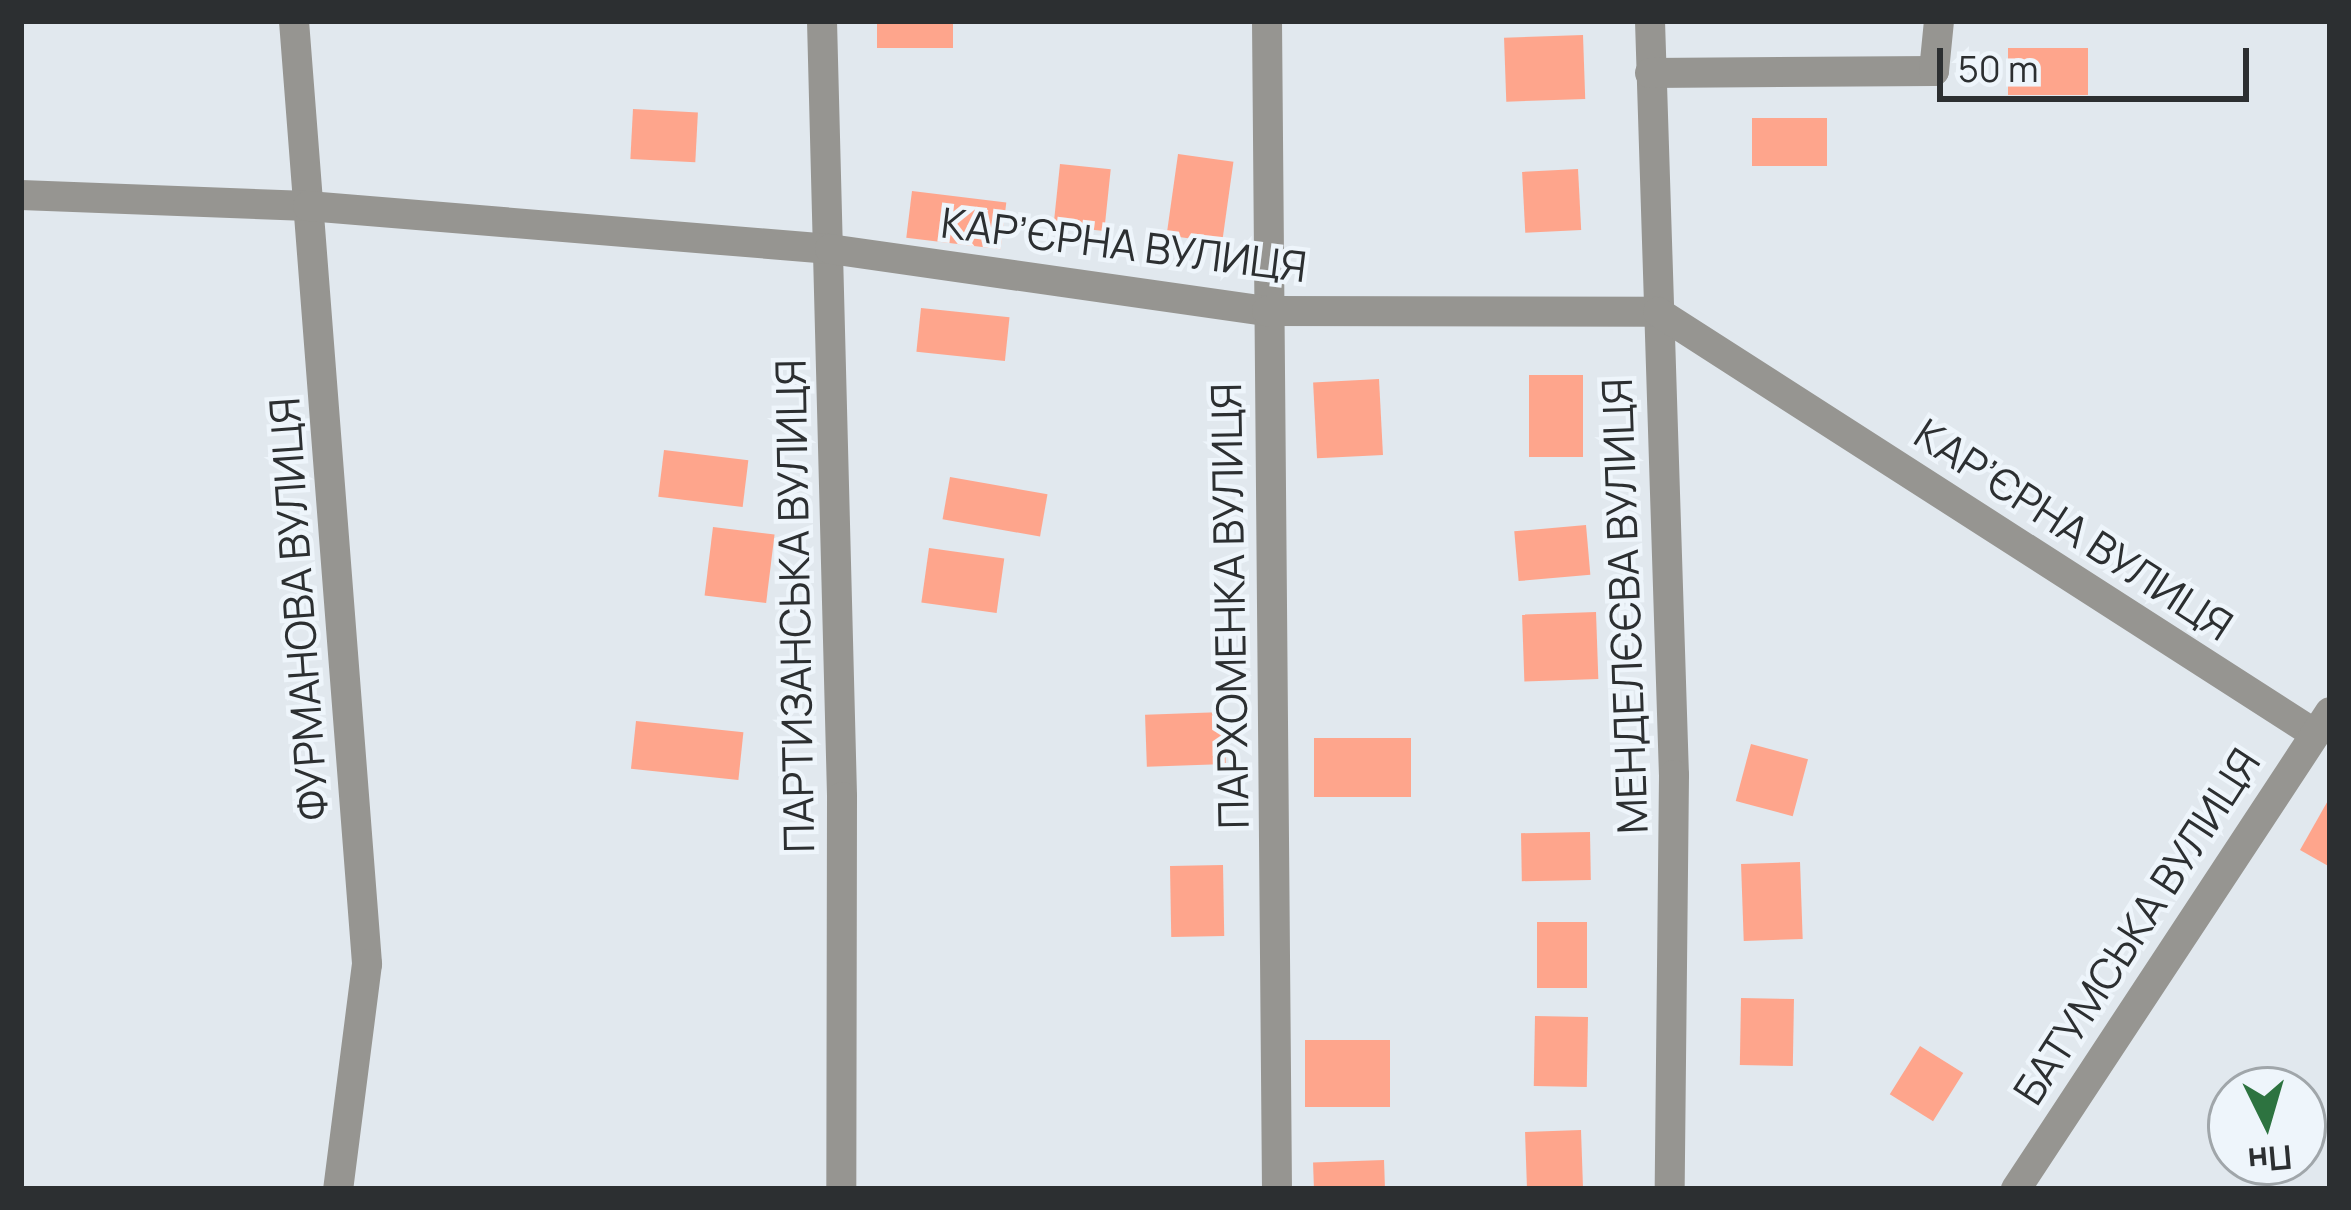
<!DOCTYPE html>
<html>
<head>
<meta charset="utf-8">
<style>
  body { margin:0 }
  #map { position:relative; width:2351px; height:1210px; overflow:hidden; background:#e1e8ee; font-family:Manrope,sans-serif }
  div>[style] { position:absolute }
  .building>* { inset:0; background:#fea58c; transform-origin:0 0 }
  .street>* { height:30px; margin:-15px; padding:0 15px; transform-origin:15px; border-radius:15px; background:#969591 }
  span { translate:-50% -50%; white-space:nowrap; text-align:center; line-height:1.15; -webkit-text-stroke:9px #eef5fb; paint-order:stroke }
  .street-label { font-size:42px; color:#2c2f31 }
  .frame { position:absolute; inset:0; border:24px solid #2c2f31; pointer-events:none }
  .north { position:absolute; left:2207px; top:1066px; width:120px; height:120px; box-sizing:border-box; background:#eef5fb; border:3px solid #a0a6aa; border-radius:50%; rotate:175deg; font-size:33px; font-weight:700; line-height:48px; text-align:center; color:#2c2f31 }
  .north::after { content:''; display:block; margin:auto; width:42px; height:54px; background:#2d7340; clip-path:polygon(50% 0,100% 100%,50% 72%,0 100%) }
  .scale { position:absolute; left:1937px; top:48px; width:312px; height:54px; box-sizing:border-box; border:6px solid #2c2f31; border-top:0; padding-left:15px; font-size:36px; line-height:42px; white-space:nowrap; color:#2c2f31; -webkit-text-stroke:9px #eef5fb; paint-order:stroke }
</style>
</head>
<body>
<div id="map">
  <div class="building">
    <div style="left:877px;top:21px;width:76px;height:27px"></div>
    <div style="left:1583px;top:35px;width:64px;height:79px;rotate:88deg"></div>
    <div style="left:2008px;top:48px;width:80px;height:47px"></div>
    <div style="left:633px;top:109px;width:65px;height:50px;rotate:3deg"></div>
    <div style="left:1827px;top:118px;width:48px;height:75px;rotate:90deg"></div>
    <div style="left:1178px;top:154px;width:56px;height:82px;rotate:8deg"></div>
    <div style="left:1060px;top:164px;width:51px;height:62px;rotate:6deg"></div>
    <div style="left:1578px;top:169px;width:61px;height:56px;rotate:87deg"></div>
    <div style="left:912px;top:191px;width:95px;height:47px;rotate:7deg"></div>
    <div style="left:921px;top:308px;width:89px;height:44px;rotate:6deg"></div>
    <div style="left:1529px;top:375px;width:54px;height:82px"></div>
    <div style="left:1379px;top:379px;width:76px;height:66px;rotate:87deg"></div>
    <div style="left:664px;top:450px;width:85px;height:47px;rotate:7deg"></div>
    <div style="left:950px;top:477px;width:99px;height:43px;rotate:10deg"></div>
    <div style="left:1586px;top:525px;width:50px;height:72px;rotate:85deg"></div>
    <div style="left:713px;top:527px;width:62px;height:69px;rotate:7deg"></div>
    <div style="left:929px;top:548px;width:76px;height:55px;rotate:8deg"></div>
    <div style="left:1596px;top:612px;width:67px;height:74px;rotate:88deg"></div>
    <div style="left:1224px;top:712px;width:52px;height:79px;rotate:88deg"></div>
    <div style="left:636px;top:721px;width:108px;height:48px;rotate:6deg"></div>
    <div style="left:1411px;top:738px;width:59px;height:97px;rotate:90deg"></div>
    <div style="left:1751px;top:744px;width:59px;height:59px;rotate:15deg"></div>
    <div style="clip-path:polygon(2330px 797px,2330px 867px,2300px 850px)"></div>
    <div style="left:1590px;top:832px;width:48px;height:69px;rotate:89deg"></div>
    <div style="left:1800px;top:862px;width:77px;height:59px;rotate:88deg"></div>
    <div style="left:1223px;top:865px;width:71px;height:53px;rotate:89deg"></div>
    <div style="left:1537px;top:922px;width:50px;height:66px"></div>
    <div style="left:1741px;top:998px;width:53px;height:67px;rotate:1deg"></div>
    <div style="left:1535px;top:1016px;width:53px;height:70px;rotate:1deg"></div>
    <div style="left:1390px;top:1040px;width:67px;height:85px;rotate:90deg"></div>
    <div style="left:1920px;top:1046px;width:51px;height:57px;rotate:32deg"></div>
    <div style="left:1581px;top:1130px;width:59px;height:56px;rotate:88deg"></div>
    <div style="left:1384px;top:1160px;width:29px;height:71px;rotate:88deg"></div>
  </div>
  <div class="street">
    <div style="left:294px;top:21px;width:946px;rotate:85.57deg"></div>
    <div style="left:367px;top:964px;width:227px;rotate:97.3deg"></div>
    <div style="left:822px;top:21px;width:776px;rotate:88.52deg"></div>
    <div style="left:842px;top:797px;width:392px;rotate:90.1deg"></div>
    <div style="left:1267px;top:21px;width:1168px;rotate:89.51deg"></div>
    <div style="left:1650px;top:21px;width:754px;rotate:88.18deg"></div>
    <div style="left:1674px;top:775px;width:414px;rotate:90.6deg"></div>
    <div style="left:1650px;top:73px;width:284px;rotate:-0.4deg"></div>
    <div style="left:1934px;top:71px;width:50px;rotate:-84.3deg"></div>
    <div style="left:21px;top:195px;width:287px;rotate:2.2deg"></div>
    <div style="left:308px;top:206px;width:524px;rotate:4.71deg"></div>
    <div style="left:830px;top:249px;width:441px;rotate:8.1deg"></div>
    <div style="left:1267px;top:311px;width:391px;rotate:0.1deg"></div>
    <div style="left:1658px;top:312px;width:777px;rotate:32.71deg"></div>
    <div style="left:2016px;top:1189px;width:571px;rotate:-56.64deg"></div>
  </div>
  <div class="street-label">
    <span style="left:1124px;top:244px;rotate:7deg">КАР’ЄРНА ВУЛИЦЯ</span>
    <span style="left:2074px;top:529px;rotate:33deg">КАР’ЄРНА ВУЛИЦЯ</span>
    <span style="left:794px;top:606px;rotate:-91deg">ПАРТИЗАНСЬКА ВУЛИЦЯ</span>
    <span style="left:1229px;top:606px;rotate:-91deg">ПАРХОМЕНКА ВУЛИЦЯ</span>
    <span style="left:1624px;top:606px;rotate:-92deg">МЕНДЕЛЄЄВА ВУЛИЦЯ</span>
    <span style="left:298px;top:609px;rotate:-94deg">ФУРМАНОВА ВУЛИЦЯ</span>
    <span style="left:2136px;top:926px;rotate:-57deg">БАТУМСЬКА ВУЛИЦЯ</span>
  </div>
  <div class="frame"></div>
  <div class="north">Пн</div>
  <div class="scale">50 m</div>
</div>
</body>
</html>
